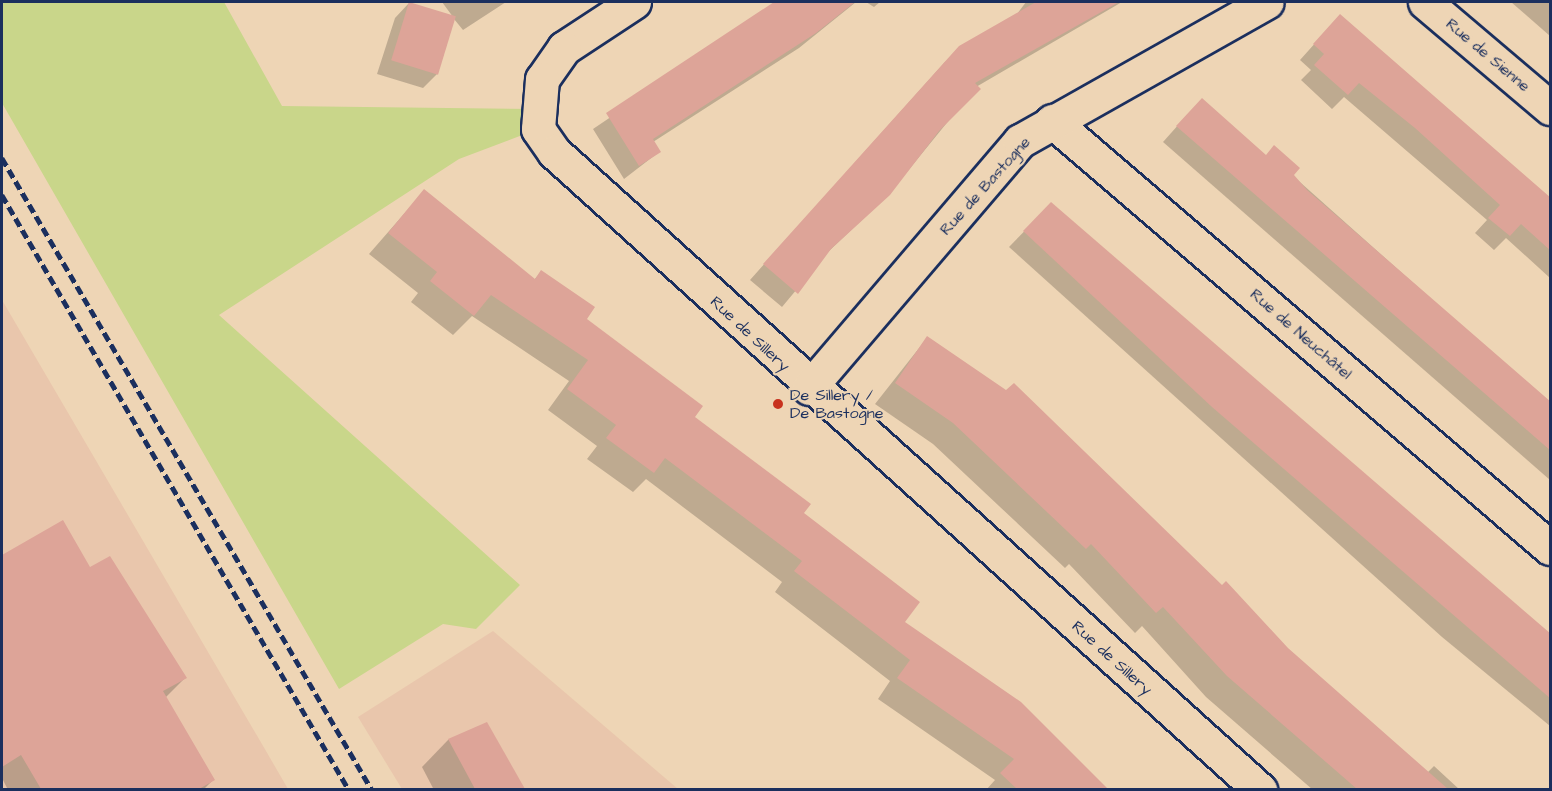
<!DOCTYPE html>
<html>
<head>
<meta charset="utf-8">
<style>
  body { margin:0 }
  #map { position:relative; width:1552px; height:791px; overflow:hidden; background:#eed5b5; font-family:"Architects Daughter",sans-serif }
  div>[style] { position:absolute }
  .built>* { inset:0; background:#e9c6ac }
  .green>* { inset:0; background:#c9d68a }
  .shadow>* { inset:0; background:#0003 }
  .building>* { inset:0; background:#dda498; transform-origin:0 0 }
  .roads { filter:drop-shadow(2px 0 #1b2f5e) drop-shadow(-2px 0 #1b2f5e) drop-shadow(0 2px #1b2f5e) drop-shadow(0 -2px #1b2f5e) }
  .minor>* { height:33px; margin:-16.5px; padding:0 16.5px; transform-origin:16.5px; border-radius:16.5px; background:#eed5b5 }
  .rail>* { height:4.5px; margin-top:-2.25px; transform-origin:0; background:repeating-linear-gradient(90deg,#1b2f5e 0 9px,transparent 0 13.5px) }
  .dots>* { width:16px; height:16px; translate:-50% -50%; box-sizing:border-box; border:3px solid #eed5b5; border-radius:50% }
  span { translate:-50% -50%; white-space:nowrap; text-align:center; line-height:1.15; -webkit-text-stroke:4.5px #eed5b5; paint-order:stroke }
  .street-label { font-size:16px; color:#1b2f5e }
  .poi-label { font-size:16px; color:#1b2f5e }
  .left { translate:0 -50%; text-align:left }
  .frame { position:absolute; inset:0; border:3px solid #1b2f5e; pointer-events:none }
</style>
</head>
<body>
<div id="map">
  <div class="built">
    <div style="clip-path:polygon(2px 300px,266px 751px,288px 789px,2px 789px)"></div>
    <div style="clip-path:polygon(493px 631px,678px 789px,402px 789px,358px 717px)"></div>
  </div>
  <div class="green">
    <div style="clip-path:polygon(2px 2px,224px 2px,282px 106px,537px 109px,538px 129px,459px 159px,219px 315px,520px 585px,476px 629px,443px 624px,339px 689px,2px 103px)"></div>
  </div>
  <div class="shadow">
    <div style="clip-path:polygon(442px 2px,506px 2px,463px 30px,454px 19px,437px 74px,423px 88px,377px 74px,395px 18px,409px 3px,453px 17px)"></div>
    <div style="clip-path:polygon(781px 2px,856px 2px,799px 48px,653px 142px,659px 152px,624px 179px,593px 129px)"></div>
    <div style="clip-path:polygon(866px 2px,880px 2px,874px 7px)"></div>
    <div style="clip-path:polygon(1026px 2px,1122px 2px,976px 87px,889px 194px,828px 252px,782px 307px,750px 280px,945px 62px,1017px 14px)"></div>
    <div style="clip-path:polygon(1511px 2px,1550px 2px,1550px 36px)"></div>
    <div style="clip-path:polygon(1326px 31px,1550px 201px,1550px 278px,1506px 238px,1494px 250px,1475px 233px,1487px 220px,1344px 97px,1332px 109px,1301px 80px,1311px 70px,1300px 60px)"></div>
    <div style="clip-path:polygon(1188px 114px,1292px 175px,1550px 405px,1550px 480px,1163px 142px)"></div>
    <div style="clip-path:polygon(424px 191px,534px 280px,541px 272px,585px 319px,802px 514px,903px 622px,1020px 703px,1108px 790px,986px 790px,995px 780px,878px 699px,890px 681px,775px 592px,782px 582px,646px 479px,633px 492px,587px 459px,597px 446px,548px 410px,569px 381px,472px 316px,453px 335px,411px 302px,418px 293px,369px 254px)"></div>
    <div style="clip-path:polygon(1051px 204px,1550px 637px,1550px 726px,1442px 637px,1009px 247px)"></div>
    <div style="clip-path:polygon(927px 338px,1427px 773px,1434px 766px,1460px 790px,1313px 790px,1206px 697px,1142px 626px,1135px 633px,1069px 564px,1065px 568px,933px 444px,875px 404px)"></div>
    <div style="clip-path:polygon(62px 522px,90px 569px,185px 678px,165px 698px,213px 780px,203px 790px,8px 790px,2px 778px,2px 557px)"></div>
    <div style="clip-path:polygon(486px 724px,523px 790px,434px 790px,422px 767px,448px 740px)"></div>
  </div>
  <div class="building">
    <div style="left:409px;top:2px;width:49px;height:61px;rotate:17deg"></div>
    <div style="clip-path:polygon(774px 2px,855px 2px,816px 33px,653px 139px,661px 152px,639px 166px,606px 113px)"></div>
    <div style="clip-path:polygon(1036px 2px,1119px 2px,975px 83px,981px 89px,939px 131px,890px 195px,831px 249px,798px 294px,763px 264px,959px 46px)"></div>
    <div style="clip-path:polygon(1340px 14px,1551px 198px,1551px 251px,1521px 224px,1510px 236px,1488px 218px,1500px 205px,1415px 128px,1359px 83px,1348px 95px,1314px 65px,1324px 54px,1313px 44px)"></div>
    <div style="clip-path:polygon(1202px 98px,1266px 155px,1274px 145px,1300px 168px,1294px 175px,1307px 190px,1551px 402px,1551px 451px,1176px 126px)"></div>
    <div style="clip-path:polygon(424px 189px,535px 279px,541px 270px,595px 307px,587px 319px,703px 406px,695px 417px,811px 504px,804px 513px,920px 602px,905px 622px,1021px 702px,1108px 789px,1017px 789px,1000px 773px,1014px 759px,897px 678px,910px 660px,794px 571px,802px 561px,665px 458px,654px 473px,606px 438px,616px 425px,567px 389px,588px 360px,491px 295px,474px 316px,430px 281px,437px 272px,388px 233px)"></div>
    <div style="clip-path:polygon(1051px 202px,1551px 634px,1551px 699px,1212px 407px,1023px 231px)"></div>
    <div style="clip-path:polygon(927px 336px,1006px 390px,1014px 383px,1222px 585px,1226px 581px,1288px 648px,1448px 789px,1357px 789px,1227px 676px,1163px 607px,1156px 613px,1091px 544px,1086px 549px,953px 423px,895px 383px)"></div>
    <div style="clip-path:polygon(63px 520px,90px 567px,110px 556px,187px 678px,163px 691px,215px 780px,199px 789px,41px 789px,21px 755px,2px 767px,2px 555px)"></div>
    <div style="clip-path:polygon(487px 722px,525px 789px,475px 789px,448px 739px)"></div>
  </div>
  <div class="roads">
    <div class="minor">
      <div style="left:634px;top:2px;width:84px;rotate:146.7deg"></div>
      <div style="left:564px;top:48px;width:38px;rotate:125deg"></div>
      <div style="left:542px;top:79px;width:50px;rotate:94.6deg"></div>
      <div style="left:538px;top:129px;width:28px;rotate:55deg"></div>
      <div style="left:554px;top:152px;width:952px;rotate:42.1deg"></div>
      <div style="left:1425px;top:2px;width:164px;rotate:40.3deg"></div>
      <div style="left:1052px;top:121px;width:656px;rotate:40.61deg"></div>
      <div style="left:809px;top:388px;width:325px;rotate:-49.5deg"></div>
      <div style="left:1020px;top:141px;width:283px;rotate:-29.4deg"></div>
    </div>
  </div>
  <div class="rail">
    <div style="left:2px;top:158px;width:732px;rotate:59.65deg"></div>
    <div style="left:2px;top:195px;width:689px;rotate:59.75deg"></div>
  </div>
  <div class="dots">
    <div style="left:778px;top:404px;background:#c8321e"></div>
  </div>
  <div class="street-label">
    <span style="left:1488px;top:55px;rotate:40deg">Rue de Sienne</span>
    <span style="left:985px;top:186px;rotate:-48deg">Rue de Bastogne</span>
    <span style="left:750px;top:334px;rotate:43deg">Rue de Sillery</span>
    <span style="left:1301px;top:334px;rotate:41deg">Rue de Neuchâtel</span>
    <span style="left:1112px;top:658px;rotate:42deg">Rue de Sillery</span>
  </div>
  <div class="poi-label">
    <span class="left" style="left:790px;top:404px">De Sillery /<br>De Bastogne</span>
  </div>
  <div class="frame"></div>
</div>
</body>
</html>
